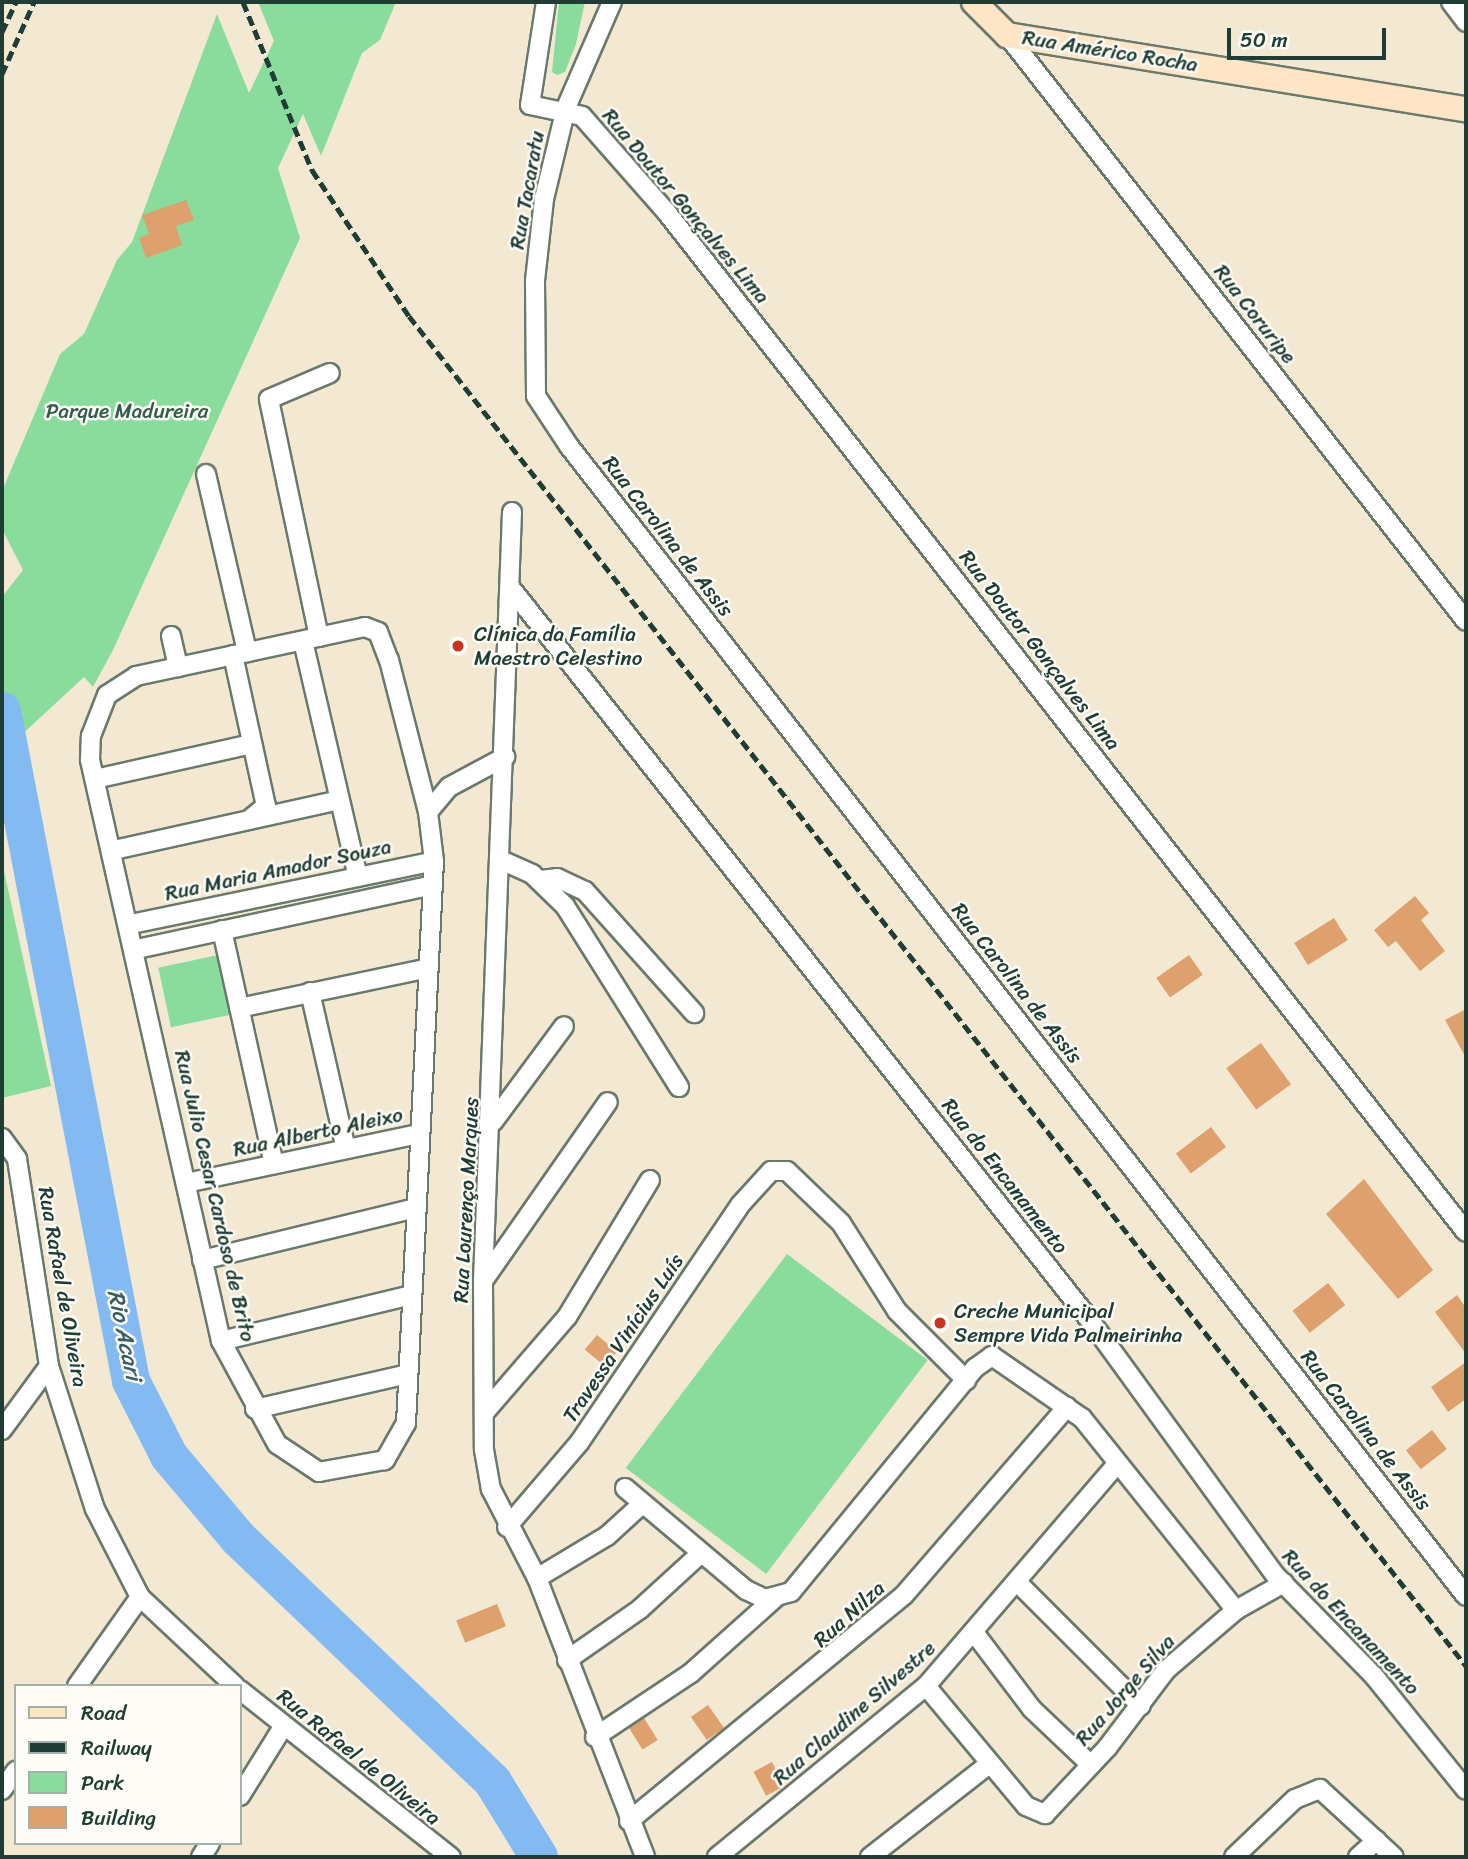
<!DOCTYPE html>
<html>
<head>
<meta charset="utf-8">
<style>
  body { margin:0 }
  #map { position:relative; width:1468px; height:1859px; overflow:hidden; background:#f3e9d2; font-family:Sriracha,sans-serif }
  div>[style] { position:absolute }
  .green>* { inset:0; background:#8adc9d; transform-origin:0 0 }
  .river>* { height:38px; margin:-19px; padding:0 19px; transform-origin:19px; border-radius:19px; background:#83baf2 }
  .building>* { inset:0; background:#dea06d; transform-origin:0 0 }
  .roads { filter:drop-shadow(2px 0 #69796b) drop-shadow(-2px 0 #69796b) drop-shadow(0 2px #69796b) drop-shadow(0 -2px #69796b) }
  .street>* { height:18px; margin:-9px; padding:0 9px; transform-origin:9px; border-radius:9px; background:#fff }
  .secondary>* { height:24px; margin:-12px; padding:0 12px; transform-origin:12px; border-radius:12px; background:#fde5c5 }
  .rail>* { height:5px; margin-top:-2.5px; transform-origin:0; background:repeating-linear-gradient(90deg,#1f3d34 0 10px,transparent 0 15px) }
  .dots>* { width:19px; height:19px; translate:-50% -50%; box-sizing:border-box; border:4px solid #fdfcf7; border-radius:50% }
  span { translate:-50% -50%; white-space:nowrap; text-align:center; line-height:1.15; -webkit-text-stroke:5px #fdfcf7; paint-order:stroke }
  .street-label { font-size:21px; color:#1f3d34 }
  .park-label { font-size:21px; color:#345d49 }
  .poi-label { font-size:21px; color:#1f3d34 }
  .left { translate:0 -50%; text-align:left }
  .water-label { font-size:23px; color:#385c64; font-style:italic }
  .frame { position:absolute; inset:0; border:4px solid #1f3d34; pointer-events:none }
  .legend { position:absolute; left:14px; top:1684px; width:228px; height:161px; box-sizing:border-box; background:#fdfcf7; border:2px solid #a4b0a9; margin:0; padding:9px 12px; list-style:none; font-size:21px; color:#1f3d34 }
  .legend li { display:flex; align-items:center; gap:14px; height:35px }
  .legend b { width:35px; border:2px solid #a4b0a9 }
  .scale { position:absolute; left:1227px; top:28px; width:159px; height:32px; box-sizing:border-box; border:4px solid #1f3d34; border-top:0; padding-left:9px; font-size:21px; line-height:24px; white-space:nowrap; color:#1f3d34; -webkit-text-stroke:5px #fdfcf7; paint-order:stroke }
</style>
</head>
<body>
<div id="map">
  <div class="green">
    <div style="clip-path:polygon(258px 2px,396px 2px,380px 40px,362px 53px,321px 156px,303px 114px,278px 168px,300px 238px,113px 650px,93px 687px,84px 677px,2px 753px,2px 597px,23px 570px,2px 529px,2px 491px,60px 354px,84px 334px,117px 260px,132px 242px,217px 14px,249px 93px,274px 41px)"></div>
    <div style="clip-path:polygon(559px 2px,585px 2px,576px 44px,565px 72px,557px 75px,552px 72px)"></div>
    <div style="clip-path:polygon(2px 862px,51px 1086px,2px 1098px)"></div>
    <div style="left:218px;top:955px;width:61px;height:61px;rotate:78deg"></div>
    <div style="left:787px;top:1254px;width:176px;height:268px;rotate:37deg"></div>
  </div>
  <div class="river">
    <div style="left:2px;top:711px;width:682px;rotate:79.1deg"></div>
    <div style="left:131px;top:1381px;width:84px;rotate:63.1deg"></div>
    <div style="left:169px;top:1456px;width:107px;rotate:49.9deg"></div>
    <div style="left:238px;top:1538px;width:353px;rotate:43.7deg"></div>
    <div style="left:493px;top:1782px;width:88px;rotate:58.5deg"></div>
  </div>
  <div class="building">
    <div style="clip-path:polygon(186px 200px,194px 220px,176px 226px,182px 245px,146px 258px,139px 238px,149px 234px,142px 215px)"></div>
    <div style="clip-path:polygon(1415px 896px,1429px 913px,1421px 920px,1445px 951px,1420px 971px,1396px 941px,1388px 947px,1374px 930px)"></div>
    <div style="left:1334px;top:918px;width:26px;height:47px;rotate:58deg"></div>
    <div style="left:1189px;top:955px;width:24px;height:40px;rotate:55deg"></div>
    <div style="clip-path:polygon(1466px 1009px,1466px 1058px,1445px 1020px)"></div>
    <div style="left:1261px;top:1043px;width:51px;height:43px;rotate:54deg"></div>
    <div style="left:1211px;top:1127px;width:25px;height:44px;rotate:53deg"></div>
    <div style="clip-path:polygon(1364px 1179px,1433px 1270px,1398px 1299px,1326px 1214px)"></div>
    <div style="left:1328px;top:1283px;width:28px;height:45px;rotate:52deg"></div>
    <div style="clip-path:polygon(1457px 1295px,1466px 1308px,1466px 1354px,1435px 1312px)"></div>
    <div style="left:597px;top:1335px;width:26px;height:19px;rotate:40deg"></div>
    <div style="clip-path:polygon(1466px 1362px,1466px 1399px,1448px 1412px,1431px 1387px)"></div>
    <div style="left:1432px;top:1430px;width:24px;height:33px;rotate:52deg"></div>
    <div style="left:497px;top:1604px;width:24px;height:44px;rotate:68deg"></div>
    <div style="left:708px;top:1705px;width:28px;height:21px;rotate:55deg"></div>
    <div style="left:644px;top:1718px;width:26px;height:18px;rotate:58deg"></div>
    <div style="left:772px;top:1762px;width:27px;height:21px;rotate:62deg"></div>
  </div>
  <div class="roads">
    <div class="street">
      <div style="left:546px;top:2px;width:104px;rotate:98.8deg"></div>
      <div style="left:530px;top:105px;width:53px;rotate:11.9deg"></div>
      <div style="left:582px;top:116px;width:130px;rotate:48.7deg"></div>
      <div style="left:668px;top:214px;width:1293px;rotate:51.91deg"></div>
      <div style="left:612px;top:2px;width:116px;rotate:113.5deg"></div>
      <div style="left:566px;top:108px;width:94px;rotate:103.6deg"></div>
      <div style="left:544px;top:199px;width:82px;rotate:96.3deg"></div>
      <div style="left:535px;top:281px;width:115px;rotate:89.5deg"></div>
      <div style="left:536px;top:396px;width:60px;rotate:56.6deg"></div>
      <div style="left:569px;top:446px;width:1458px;rotate:52.05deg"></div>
      <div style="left:1451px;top:2px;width:25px;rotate:53deg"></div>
      <div style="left:1007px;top:35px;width:744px;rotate:51.93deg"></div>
      <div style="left:206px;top:474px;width:183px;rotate:77deg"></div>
      <div style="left:512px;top:512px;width:770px;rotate:92.16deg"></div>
      <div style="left:483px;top:1281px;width:169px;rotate:89.7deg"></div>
      <div style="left:484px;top:1450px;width:40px;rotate:80deg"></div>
      <div style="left:491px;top:1489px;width:100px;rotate:62.7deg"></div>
      <div style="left:537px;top:1578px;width:299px;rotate:68.8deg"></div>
      <div style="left:510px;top:587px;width:933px;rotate:51.66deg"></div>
      <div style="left:1089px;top:1319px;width:318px;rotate:54deg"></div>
      <div style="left:1276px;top:1576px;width:140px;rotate:45.6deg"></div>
      <div style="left:1374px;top:1676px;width:146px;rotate:51.1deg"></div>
      <div style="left:365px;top:627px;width:14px;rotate:21deg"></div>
      <div style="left:378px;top:632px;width:30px;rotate:69deg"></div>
      <div style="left:389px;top:660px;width:157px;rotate:75.6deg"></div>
      <div style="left:428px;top:812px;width:49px;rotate:83deg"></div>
      <div style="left:434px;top:861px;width:563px;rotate:92.85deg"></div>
      <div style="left:406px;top:1423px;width:43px;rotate:119.6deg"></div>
      <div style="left:385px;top:1460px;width:67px;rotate:169.7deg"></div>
      <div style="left:319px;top:1472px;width:50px;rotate:-146.3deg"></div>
      <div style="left:277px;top:1444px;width:117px;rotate:-118.5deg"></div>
      <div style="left:221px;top:1341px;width:596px;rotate:-102.71deg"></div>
      <div style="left:90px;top:760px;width:24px;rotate:-88deg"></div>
      <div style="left:91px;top:736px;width:44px;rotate:-68.7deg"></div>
      <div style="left:107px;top:695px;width:35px;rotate:-33deg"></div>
      <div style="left:136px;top:676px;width:234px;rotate:-12.1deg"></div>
      <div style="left:171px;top:636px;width:32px;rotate:77deg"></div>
      <div style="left:319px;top:637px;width:243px;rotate:-101.9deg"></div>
      <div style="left:269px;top:399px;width:66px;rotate:-23.1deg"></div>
      <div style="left:303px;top:641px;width:242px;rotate:76.9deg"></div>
      <div style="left:233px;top:655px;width:155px;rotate:77.7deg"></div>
      <div style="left:266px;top:806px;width:19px;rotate:141deg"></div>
      <div style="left:95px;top:779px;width:161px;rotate:-12.6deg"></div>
      <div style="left:428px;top:812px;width:33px;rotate:-50deg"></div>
      <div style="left:449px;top:787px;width:64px;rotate:-28.2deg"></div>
      <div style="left:114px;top:850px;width:231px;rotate:-12.5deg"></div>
      <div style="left:503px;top:861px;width:32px;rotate:24deg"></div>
      <div style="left:532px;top:874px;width:46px;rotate:44.1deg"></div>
      <div style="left:565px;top:906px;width:214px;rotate:57.8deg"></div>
      <div style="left:539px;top:880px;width:18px;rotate:-6deg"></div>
      <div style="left:557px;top:878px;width:31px;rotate:25deg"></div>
      <div style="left:585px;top:891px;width:164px;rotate:48.2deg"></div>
      <div style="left:131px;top:924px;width:309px;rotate:-11.7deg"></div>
      <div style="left:222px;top:930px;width:240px;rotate:77.5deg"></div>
      <div style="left:137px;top:949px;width:303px;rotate:-12.2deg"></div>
      <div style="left:310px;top:992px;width:161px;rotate:77.1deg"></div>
      <div style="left:239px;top:1008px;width:193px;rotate:-11.9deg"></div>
      <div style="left:493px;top:1122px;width:119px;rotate:-53.5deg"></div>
      <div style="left:2px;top:1138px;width:26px;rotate:54deg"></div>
      <div style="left:17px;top:1159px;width:209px;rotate:81.2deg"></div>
      <div style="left:49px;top:1366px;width:150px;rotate:72.2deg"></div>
      <div style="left:95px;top:1509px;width:99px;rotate:62.9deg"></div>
      <div style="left:140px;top:1597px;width:130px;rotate:43.1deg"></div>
      <div style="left:186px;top:1183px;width:237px;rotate:-11.9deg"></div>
      <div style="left:202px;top:1260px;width:219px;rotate:-13.7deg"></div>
      <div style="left:483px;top:1281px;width:218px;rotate:-55.1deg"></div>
      <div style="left:221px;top:1341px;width:195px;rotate:-13.6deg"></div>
      <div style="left:255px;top:1409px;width:157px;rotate:-12.9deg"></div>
      <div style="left:484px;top:1413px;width:127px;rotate:-49.2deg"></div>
      <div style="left:567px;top:1317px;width:160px;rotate:-58.8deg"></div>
      <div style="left:2px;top:1430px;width:79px;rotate:-53.7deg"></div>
      <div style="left:625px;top:1488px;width:158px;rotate:40.1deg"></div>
      <div style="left:746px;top:1590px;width:21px;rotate:25deg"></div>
      <div style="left:765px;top:1599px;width:27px;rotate:-15deg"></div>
      <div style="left:791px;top:1592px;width:290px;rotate:-50.6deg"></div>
      <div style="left:975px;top:1368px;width:21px;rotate:-35deg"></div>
      <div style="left:992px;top:1356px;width:109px;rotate:34.6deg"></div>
      <div style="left:1082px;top:1418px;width:246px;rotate:51.3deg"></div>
      <div style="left:507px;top:1527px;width:111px;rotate:-49.4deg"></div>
      <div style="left:579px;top:1443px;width:287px;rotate:-55.9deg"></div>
      <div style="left:740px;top:1205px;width:46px;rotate:-47.6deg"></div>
      <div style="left:771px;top:1171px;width:16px"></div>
      <div style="left:787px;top:1171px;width:75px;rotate:43.9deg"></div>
      <div style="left:841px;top:1223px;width:104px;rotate:57.5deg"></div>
      <div style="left:897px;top:1311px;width:98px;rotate:45deg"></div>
      <div style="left:537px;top:1578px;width:82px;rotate:-31deg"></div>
      <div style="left:607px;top:1536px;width:45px;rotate:-42.3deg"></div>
      <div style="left:1017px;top:1582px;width:175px;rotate:45deg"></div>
      <div style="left:976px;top:1635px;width:93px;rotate:52.9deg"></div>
      <div style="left:1032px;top:1709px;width:81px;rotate:43.5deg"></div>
      <div style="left:567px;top:1660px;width:89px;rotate:-34.9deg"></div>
      <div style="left:640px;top:1609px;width:81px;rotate:-42.5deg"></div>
      <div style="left:77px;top:1686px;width:109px;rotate:-54.7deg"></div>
      <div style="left:926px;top:1686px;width:156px;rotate:50.2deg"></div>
      <div style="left:1026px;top:1806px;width:21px;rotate:23deg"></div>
      <div style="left:1045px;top:1814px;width:91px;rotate:-46.8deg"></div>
      <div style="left:1107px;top:1748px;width:98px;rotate:-52.9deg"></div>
      <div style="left:1166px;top:1670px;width:92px;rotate:-40.6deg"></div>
      <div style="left:1236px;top:1610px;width:55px;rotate:-29.4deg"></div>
      <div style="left:240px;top:1690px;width:269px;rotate:38.4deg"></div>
      <div style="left:595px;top:1737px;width:115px;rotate:-33.7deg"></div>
      <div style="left:691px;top:1673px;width:113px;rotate:-41.8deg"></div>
      <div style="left:2px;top:1790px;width:24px;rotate:-54deg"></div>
      <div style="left:240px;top:1796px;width:81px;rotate:-58.1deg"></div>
      <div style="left:629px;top:1821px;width:356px;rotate:-39.4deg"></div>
      <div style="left:904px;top:1595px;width:249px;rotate:-49.1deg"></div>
      <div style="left:201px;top:1857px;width:17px;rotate:-57deg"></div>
      <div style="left:717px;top:1857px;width:270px;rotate:-39.3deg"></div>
      <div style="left:926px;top:1686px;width:294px;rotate:-49.3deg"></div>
      <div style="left:870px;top:1857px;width:151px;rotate:-38deg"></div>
      <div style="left:1234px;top:1857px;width:84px;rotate:-43.6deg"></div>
      <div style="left:1295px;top:1799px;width:27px;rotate:-22deg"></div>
      <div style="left:1320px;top:1789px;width:100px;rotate:42.6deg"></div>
      <div style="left:1358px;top:1857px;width:25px;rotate:-42deg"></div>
    </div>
    <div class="secondary">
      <div style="left:974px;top:2px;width:47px;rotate:45deg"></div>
      <div style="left:1007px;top:35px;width:465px;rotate:9.2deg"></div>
    </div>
  </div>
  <div class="rail">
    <div style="left:243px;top:2px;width:182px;rotate:67.7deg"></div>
    <div style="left:312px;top:170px;width:175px;rotate:56.4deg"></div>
    <div style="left:409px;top:316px;width:1715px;rotate:51.94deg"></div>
    <div style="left:2px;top:32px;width:33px;rotate:-65deg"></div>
    <div style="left:2px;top:74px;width:79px;rotate:-66deg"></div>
  </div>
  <div class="dots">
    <div style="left:458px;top:646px;background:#c8321e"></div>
    <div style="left:940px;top:1323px;background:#c8321e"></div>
  </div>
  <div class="street-label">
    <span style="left:1110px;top:51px;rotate:9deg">Rua Américo Rocha</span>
    <span style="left:527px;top:190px;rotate:-80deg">Rua Tacaratu</span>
    <span style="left:686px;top:206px;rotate:50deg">Rua Doutor Gonçalves Lima</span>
    <span style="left:1255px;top:314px;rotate:52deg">Rua Coruripe</span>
    <span style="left:668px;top:536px;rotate:52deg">Rua Carolina de Assis</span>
    <span style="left:1040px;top:650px;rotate:52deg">Rua Doutor Gonçalves Lima</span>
    <span style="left:278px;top:870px;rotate:-12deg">Rua Maria Amador Souza</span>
    <span style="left:1017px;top:983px;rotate:52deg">Rua Carolina de Assis</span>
    <span style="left:318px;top:1132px;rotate:-12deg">Rua Alberto Aleixo</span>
    <span style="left:1005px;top:1176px;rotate:52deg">Rua do Encanamento</span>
    <span style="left:215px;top:1196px;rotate:77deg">Rua Julio Cesar Cardoso de Brito</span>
    <span style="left:466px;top:1200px;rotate:-87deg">Rua Lourenço Marques</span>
    <span style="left:63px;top:1287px;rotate:80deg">Rua Rafael de Oliveira</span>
    <span style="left:623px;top:1338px;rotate:-56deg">Travessa Vinícius Luís</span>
    <span style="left:1366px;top:1430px;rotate:52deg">Rua Carolina de Assis</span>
    <span style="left:849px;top:1614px;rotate:-42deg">Rua Nilza</span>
    <span style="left:1351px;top:1622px;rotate:47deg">Rua do Encanamento</span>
    <span style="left:1125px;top:1690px;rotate:-49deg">Rua Jorge Silva</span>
    <span style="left:854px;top:1713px;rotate:-41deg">Rua Claudine Silvestre</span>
    <span style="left:359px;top:1757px;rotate:39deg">Rua Rafael de Oliveira</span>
  </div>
  <div class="park-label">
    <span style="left:127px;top:411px">Parque Madureira</span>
  </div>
  <div class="poi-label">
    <span class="left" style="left:474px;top:646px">Clínica da Família<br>Maestro Celestino</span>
    <span class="left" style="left:954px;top:1323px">Creche Municipal<br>Sempre Vida Palmeirinha</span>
  </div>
  <div class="water-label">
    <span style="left:124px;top:1335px;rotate:78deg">Rio Acari</span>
  </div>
  <div class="frame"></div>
  <ul class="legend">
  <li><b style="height:9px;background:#fde5c5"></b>Road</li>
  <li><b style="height:9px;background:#1f3d34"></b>Railway</li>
  <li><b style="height:19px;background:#8adc9d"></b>Park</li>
  <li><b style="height:19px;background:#dea06d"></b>Building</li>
  </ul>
  <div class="scale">50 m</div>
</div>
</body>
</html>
